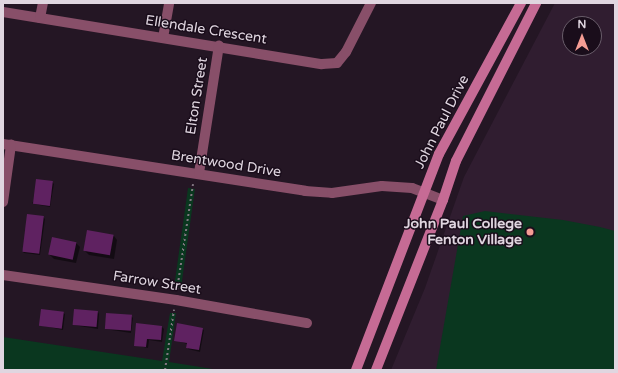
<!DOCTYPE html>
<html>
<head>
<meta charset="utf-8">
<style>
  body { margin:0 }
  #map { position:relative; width:618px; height:373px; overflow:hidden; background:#241624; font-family:"Varela Round",sans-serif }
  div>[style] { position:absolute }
  .built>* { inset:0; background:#301d30 }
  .green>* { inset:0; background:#0a371f; transform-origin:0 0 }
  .shadow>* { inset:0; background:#0007 }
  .building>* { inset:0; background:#5f2261; transform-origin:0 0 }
  .path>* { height:2px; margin-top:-1px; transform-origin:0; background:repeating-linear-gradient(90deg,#827682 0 2px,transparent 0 5px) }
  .street>* { height:10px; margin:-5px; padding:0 5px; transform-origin:5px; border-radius:5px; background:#884f69 }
  .secondary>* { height:10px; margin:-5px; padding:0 5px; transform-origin:5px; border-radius:5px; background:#c66b95 }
  .dots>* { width:11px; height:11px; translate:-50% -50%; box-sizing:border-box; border:2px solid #1a0d1b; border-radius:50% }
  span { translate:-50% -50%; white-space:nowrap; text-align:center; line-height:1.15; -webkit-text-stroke:3px #1a0d1b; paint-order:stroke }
  .street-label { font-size:14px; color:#e0d6e0 }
  .poi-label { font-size:14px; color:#e0d6e0; font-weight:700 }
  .right { translate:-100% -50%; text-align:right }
  .frame { position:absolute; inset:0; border:4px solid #e0d6e0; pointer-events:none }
  .north { position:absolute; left:562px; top:16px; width:40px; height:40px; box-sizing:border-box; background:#1a0d1b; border:1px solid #695d6a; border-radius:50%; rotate:0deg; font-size:11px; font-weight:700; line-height:16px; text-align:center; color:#e0d6e0 }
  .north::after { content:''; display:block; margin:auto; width:14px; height:18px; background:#f59c94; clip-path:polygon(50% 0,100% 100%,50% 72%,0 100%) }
</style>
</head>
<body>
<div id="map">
  <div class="built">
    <div style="clip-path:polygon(evenodd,555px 3px,615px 3px,615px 370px,391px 370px,425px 288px,464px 177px,555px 3px,570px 24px,594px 24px,594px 48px,570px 48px,570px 24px)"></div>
  </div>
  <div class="green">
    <div style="left:188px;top:188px;width:7px;height:100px;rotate:8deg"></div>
    <div style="clip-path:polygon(485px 211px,563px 220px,600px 227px,615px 231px,615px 370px,436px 370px,463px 216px)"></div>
    <div style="clip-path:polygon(170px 313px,176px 313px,169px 362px,219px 370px,3px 370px,3px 337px,162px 361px)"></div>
  </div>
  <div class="shadow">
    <div style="clip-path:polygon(52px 182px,54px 184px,50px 207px,34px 204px,32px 203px)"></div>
    <div style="clip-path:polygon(43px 217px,45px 219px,40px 255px,24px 253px,22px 251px)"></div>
    <div style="clip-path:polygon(114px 236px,117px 240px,114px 259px,89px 255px,85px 251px)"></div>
    <div style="clip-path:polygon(53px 239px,76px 243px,80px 247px,76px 263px,54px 259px,50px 255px)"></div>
    <div style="clip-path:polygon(98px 312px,99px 314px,98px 329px,73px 325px)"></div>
    <div style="clip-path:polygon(63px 313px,65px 314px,63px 330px,40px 325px)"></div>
    <div style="clip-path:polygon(131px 316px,133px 318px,131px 333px,105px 329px)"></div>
    <div style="clip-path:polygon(162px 327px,164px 329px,162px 342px,149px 340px,148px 348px,135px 345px)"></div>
    <div style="clip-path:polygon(202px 329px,204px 330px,200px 352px,188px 349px,187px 344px,175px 340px)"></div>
  </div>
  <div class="building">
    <div style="left:36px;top:179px;width:17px;height:25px;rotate:7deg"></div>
    <div style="left:27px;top:214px;width:17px;height:38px;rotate:7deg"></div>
    <div style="left:87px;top:230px;width:27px;height:21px;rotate:10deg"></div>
    <div style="left:52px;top:237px;width:25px;height:18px;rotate:12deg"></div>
    <div style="left:41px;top:309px;width:23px;height:17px;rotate:7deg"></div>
    <div style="left:74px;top:309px;width:24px;height:16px;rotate:5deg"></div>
    <div style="left:106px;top:313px;width:26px;height:16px;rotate:4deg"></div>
    <div style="clip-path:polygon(136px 323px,162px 326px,161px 340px,147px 339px,146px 347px,134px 346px)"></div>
    <div style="clip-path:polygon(177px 323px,203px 328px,199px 350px,186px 348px,187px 343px,174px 341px)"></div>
  </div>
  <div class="path">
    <div style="left:177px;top:290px;width:107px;rotate:-81.4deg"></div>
    <div style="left:165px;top:370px;width:61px;rotate:-81.5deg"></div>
  </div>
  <div class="street">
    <div style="left:3px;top:12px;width:323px;rotate:9.3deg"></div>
    <div style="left:322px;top:64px;width:15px;rotate:-4deg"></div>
    <div style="left:337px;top:63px;width:14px;rotate:-51deg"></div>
    <div style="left:346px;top:52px;width:55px;rotate:-63deg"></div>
    <div style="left:40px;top:18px;width:15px;rotate:-79deg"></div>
    <div style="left:163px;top:38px;width:36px;rotate:-80deg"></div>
    <div style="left:3px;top:144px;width:306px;rotate:8.8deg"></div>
    <div style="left:305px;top:191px;width:27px;rotate:4deg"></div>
    <div style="left:332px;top:193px;width:50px;rotate:-8deg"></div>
    <div style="left:382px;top:186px;width:30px;rotate:4deg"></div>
    <div style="left:412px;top:188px;width:33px;rotate:21deg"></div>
    <div style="left:199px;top:173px;width:129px;rotate:-81.1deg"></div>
    <div style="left:3px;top:202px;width:58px;rotate:-82deg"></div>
    <div style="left:3px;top:275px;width:175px;rotate:8.2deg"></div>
    <div style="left:176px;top:300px;width:133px;rotate:10deg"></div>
  </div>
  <div class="secondary">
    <div style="left:356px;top:370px;width:231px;rotate:-69deg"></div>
    <div style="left:439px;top:154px;width:172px;rotate:-61.5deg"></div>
    <div style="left:376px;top:370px;width:183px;rotate:-68.5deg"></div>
    <div style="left:443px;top:200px;width:41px;rotate:-71.6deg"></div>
    <div style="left:456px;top:161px;width:177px;rotate:-63.1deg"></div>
  </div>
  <div class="dots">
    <div style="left:530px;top:232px;background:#f59c94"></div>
  </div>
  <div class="street-label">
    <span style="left:206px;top:30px;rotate:9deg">Ellendale Crescent</span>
    <span style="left:197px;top:96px;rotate:-81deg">Elton Street</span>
    <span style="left:442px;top:122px;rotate:-63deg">John Paul Drive</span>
    <span style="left:226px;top:164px;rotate:9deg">Brentwood Drive</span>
    <span style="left:157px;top:283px;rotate:9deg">Farrow Street</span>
  </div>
  <div class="poi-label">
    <span class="right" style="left:522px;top:232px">John Paul College<br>Fenton Village</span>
  </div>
  <div class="frame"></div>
  <div class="north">N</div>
</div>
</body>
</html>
